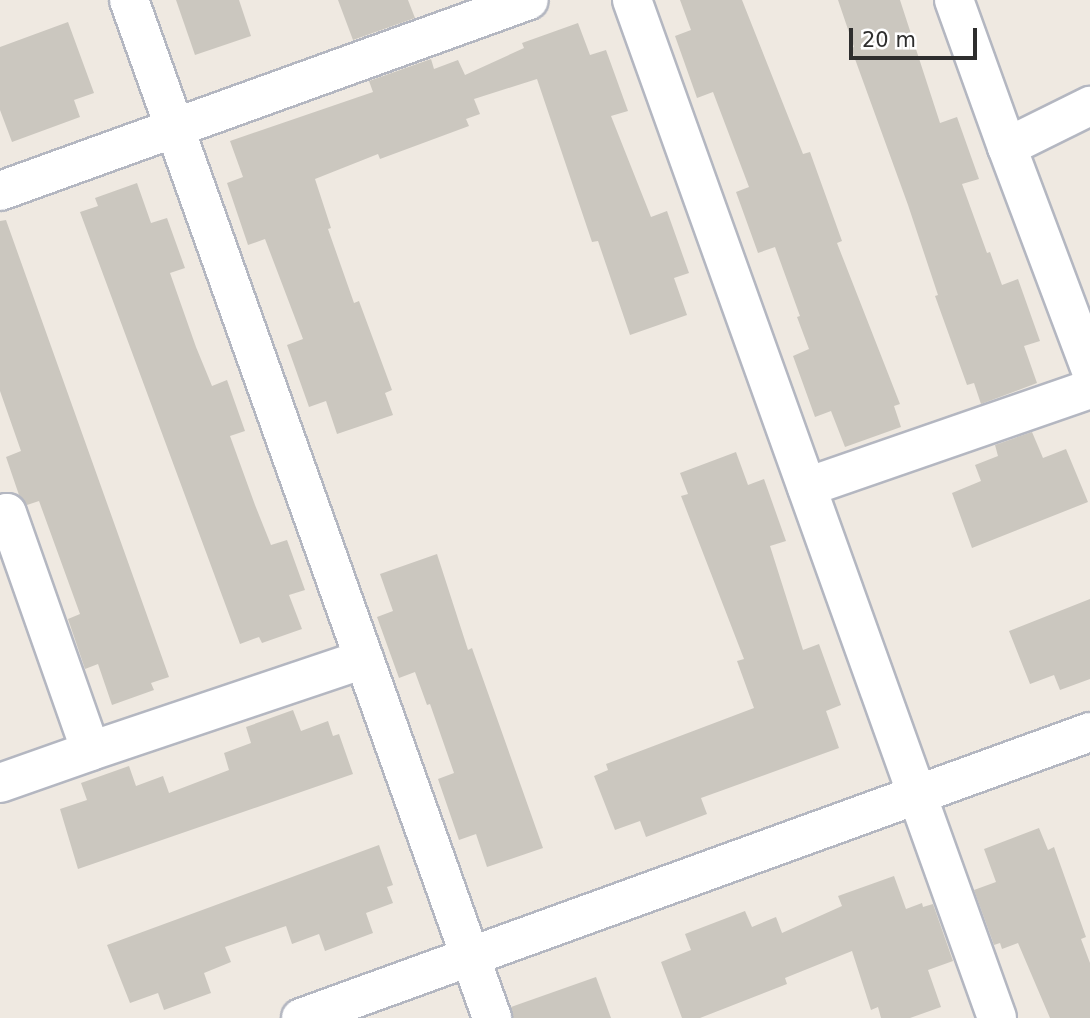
<!DOCTYPE html>
<html>
<head>
<meta charset="utf-8">
<style>
  body { margin:0 }
  #map { position:relative; width:1090px; height:1018px; overflow:hidden; background:#efe9e1; font-family:"DejaVu Sans",sans-serif }
  div>[style] { position:absolute }
  .building>* { inset:0; background:#cbc7bf }
  .roads { filter:drop-shadow(2px 0 #b4b7c1) drop-shadow(-2px 0 #b4b7c1) drop-shadow(0 2px #b4b7c1) drop-shadow(0 -2px #b4b7c1) }
  .street>* { height:38px; margin:-19px; padding:0 19px; transform-origin:19px; border-radius:19px; background:#fff }
  span { translate:-50% -50%; white-space:nowrap; text-align:center; line-height:1.15; -webkit-text-stroke:5px #fff; paint-order:stroke }
  .scale { position:absolute; left:849px; top:28px; width:128px; height:32px; box-sizing:border-box; border:4px solid #2e2e2e; border-top:0; padding-left:9px; font-size:21px; line-height:24px; white-space:nowrap; color:#2e2e2e; -webkit-text-stroke:5px #fff; paint-order:stroke }
</style>
</head>
<body>
<div id="map">
  <div class="building">
    <div style="clip-path:polygon(176px 0,239px 0,251px 36px,195px 55px)"></div>
    <div style="clip-path:polygon(338px 0,408px 0,415px 18px,353px 40px)"></div>
    <div style="clip-path:polygon(680px 0,742px 0,803px 154px,810px 152px,842px 241px,837px 243px,900px 404px,894px 406px,901px 427px,845px 447px,831px 411px,815px 417px,793px 356px,809px 349px,797px 317px,800px 316px,775px 247px,758px 253px,736px 192px,749px 187px,713px 92px,697px 98px,675px 36px,691px 30px)"></div>
    <div style="clip-path:polygon(838px 0,900px 0,940px 123px,957px 117px,979px 179px,962px 184px,987px 253px,990px 252px,1002px 285px,1018px 279px,1040px 341px,1024px 346px,1037px 383px,981px 404px,974px 383px,967px 385px,935px 296px,938px 295px,908px 205px,851px 48px,854px 47px)"></div>
    <div style="clip-path:polygon(68px 22px,94px 93px,74px 100px,80px 117px,12px 142px,0 110px,0 47px)"></div>
    <div style="clip-path:polygon(578px 23px,590px 55px,606px 50px,628px 111px,611px 116px,651px 217px,667px 211px,689px 273px,674px 278px,687px 315px,630px 335px,598px 241px,592px 242px,537px 79px,474px 99px,480px 114px,466px 119px,469px 126px,380px 159px,378px 154px,315px 179px,331px 228px,328px 229px,354px 303px,359px 301px,392px 390px,385px 393px,393px 415px,337px 434px,326px 401px,309px 407px,287px 345px,303px 339px,265px 239px,248px 245px,227px 183px,243px 177px,230px 141px,373px 92px,369px 81px,431px 59px,434px 69px,458px 60px,465px 75px,524px 48px,522px 43px)"></div>
    <div style="clip-path:polygon(137px 183px,151px 223px,167px 218px,185px 268px,170px 273px,196px 347px,212px 386px,227px 380px,245px 431px,230px 436px,255px 505px,271px 545px,287px 540px,305px 590px,289px 595px,302px 629px,262px 643px,259px 637px,240px 644px,80px 212px,98px 206px,95px 198px)"></div>
    <div style="clip-path:polygon(6px 220px,169px 677px,151px 683px,154px 690px,112px 705px,98px 664px,85px 669px,68px 619px,80px 614px,39px 501px,27px 505px,19px 495px,6px 457px,21px 451px,0 391px,0 221px)"></div>
    <div style="clip-path:polygon(1032px 432px,1043px 458px,1066px 449px,1088px 502px,972px 548px,952px 493px,981px 481px,975px 465px,998px 456px,995px 445px)"></div>
    <div style="clip-path:polygon(736px 452px,748px 485px,764px 479px,786px 541px,770px 546px,803px 650px,819px 644px,841px 705px,826px 711px,839px 748px,701px 798px,707px 814px,646px 837px,640px 821px,615px 830px,594px 776px,608px 770px,606px 764px,754px 708px,737px 661px,744px 659px,681px 496px,688px 494px,680px 473px)"></div>
    <div style="clip-path:polygon(437px 554px,468px 650px,472px 648px,543px 848px,487px 867px,476px 834px,459px 840px,438px 779px,454px 773px,430px 704px,427px 705px,415px 672px,399px 678px,377px 617px,393px 611px,380px 574px)"></div>
    <div style="clip-path:polygon(1090px 599px,1090px 679px,1060px 690px,1054px 675px,1030px 684px,1009px 631px)"></div>
    <div style="clip-path:polygon(293px 710px,301px 731px,328px 721px,333px 736px,339px 734px,353px 774px,78px 869px,60px 809px,87px 800px,81px 783px,129px 766px,136px 786px,163px 776px,169px 793px,229px 770px,224px 753px,251px 743px,246px 727px)"></div>
    <div style="clip-path:polygon(1039px 828px,1048px 850px,1054px 847px,1086px 937px,1081px 939px,1090px 963px,1090px 1018px,1050px 1018px,1018px 943px,1002px 949px,1000px 943px,994px 945px,974px 890px,996px 882px,984px 849px)"></div>
    <div style="clip-path:polygon(379px 845px,393px 885px,387px 887px,393px 903px,366px 913px,373px 933px,325px 951px,319px 934px,292px 944px,286px 926px,225px 947px,231px 962px,204px 973px,211px 993px,164px 1010px,158px 993px,130px 1003px,107px 945px)"></div>
    <div style="clip-path:polygon(894px 876px,906px 909px,922px 903px,923px 907px,933px 904px,953px 961px,928px 970px,941px 1007px,910px 1018px,881px 1018px,878px 1007px,871px 1010px,852px 951px,785px 978px,787px 984px,700px 1018px,682px 1018px,661px 962px,691px 950px,685px 934px,745px 911px,752px 927px,776px 917px,782px 933px,842px 906px,838px 896px)"></div>
    <div style="clip-path:polygon(596px 977px,611px 1018px,513px 1018px,511px 1007px)"></div>
  </div>
  <div class="roads">
    <div class="street">
      <div style="left:129px;top:0;width:1081px;rotate:70.37deg"></div>
      <div style="left:632px;top:0;width:1081px;rotate:70.27deg"></div>
      <div style="left:954px;top:0;width:156px;rotate:70.2deg"></div>
      <div style="left:1007px;top:147px;width:93px;rotate:-26.3deg"></div>
      <div style="left:1007px;top:147px;width:236px;rotate:69.4deg"></div>
      <div style="left:0;top:191px;width:562px;rotate:-19.85deg"></div>
      <div style="left:807px;top:487px;width:299px;rotate:-19.1deg"></div>
      <div style="left:0;top:515px;width:7px;rotate:-16deg"></div>
      <div style="left:7px;top:513px;width:252px;rotate:70.6deg"></div>
      <div style="left:91px;top:751px;width:96px;rotate:160.6deg"></div>
      <div style="left:91px;top:751px;width:288px;rotate:-18.6deg"></div>
      <div style="left:301px;top:1018px;width:839px;rotate:-19.92deg"></div>
    </div>
  </div>
  <div class="scale">20 m</div>
</div>
</body>
</html>
